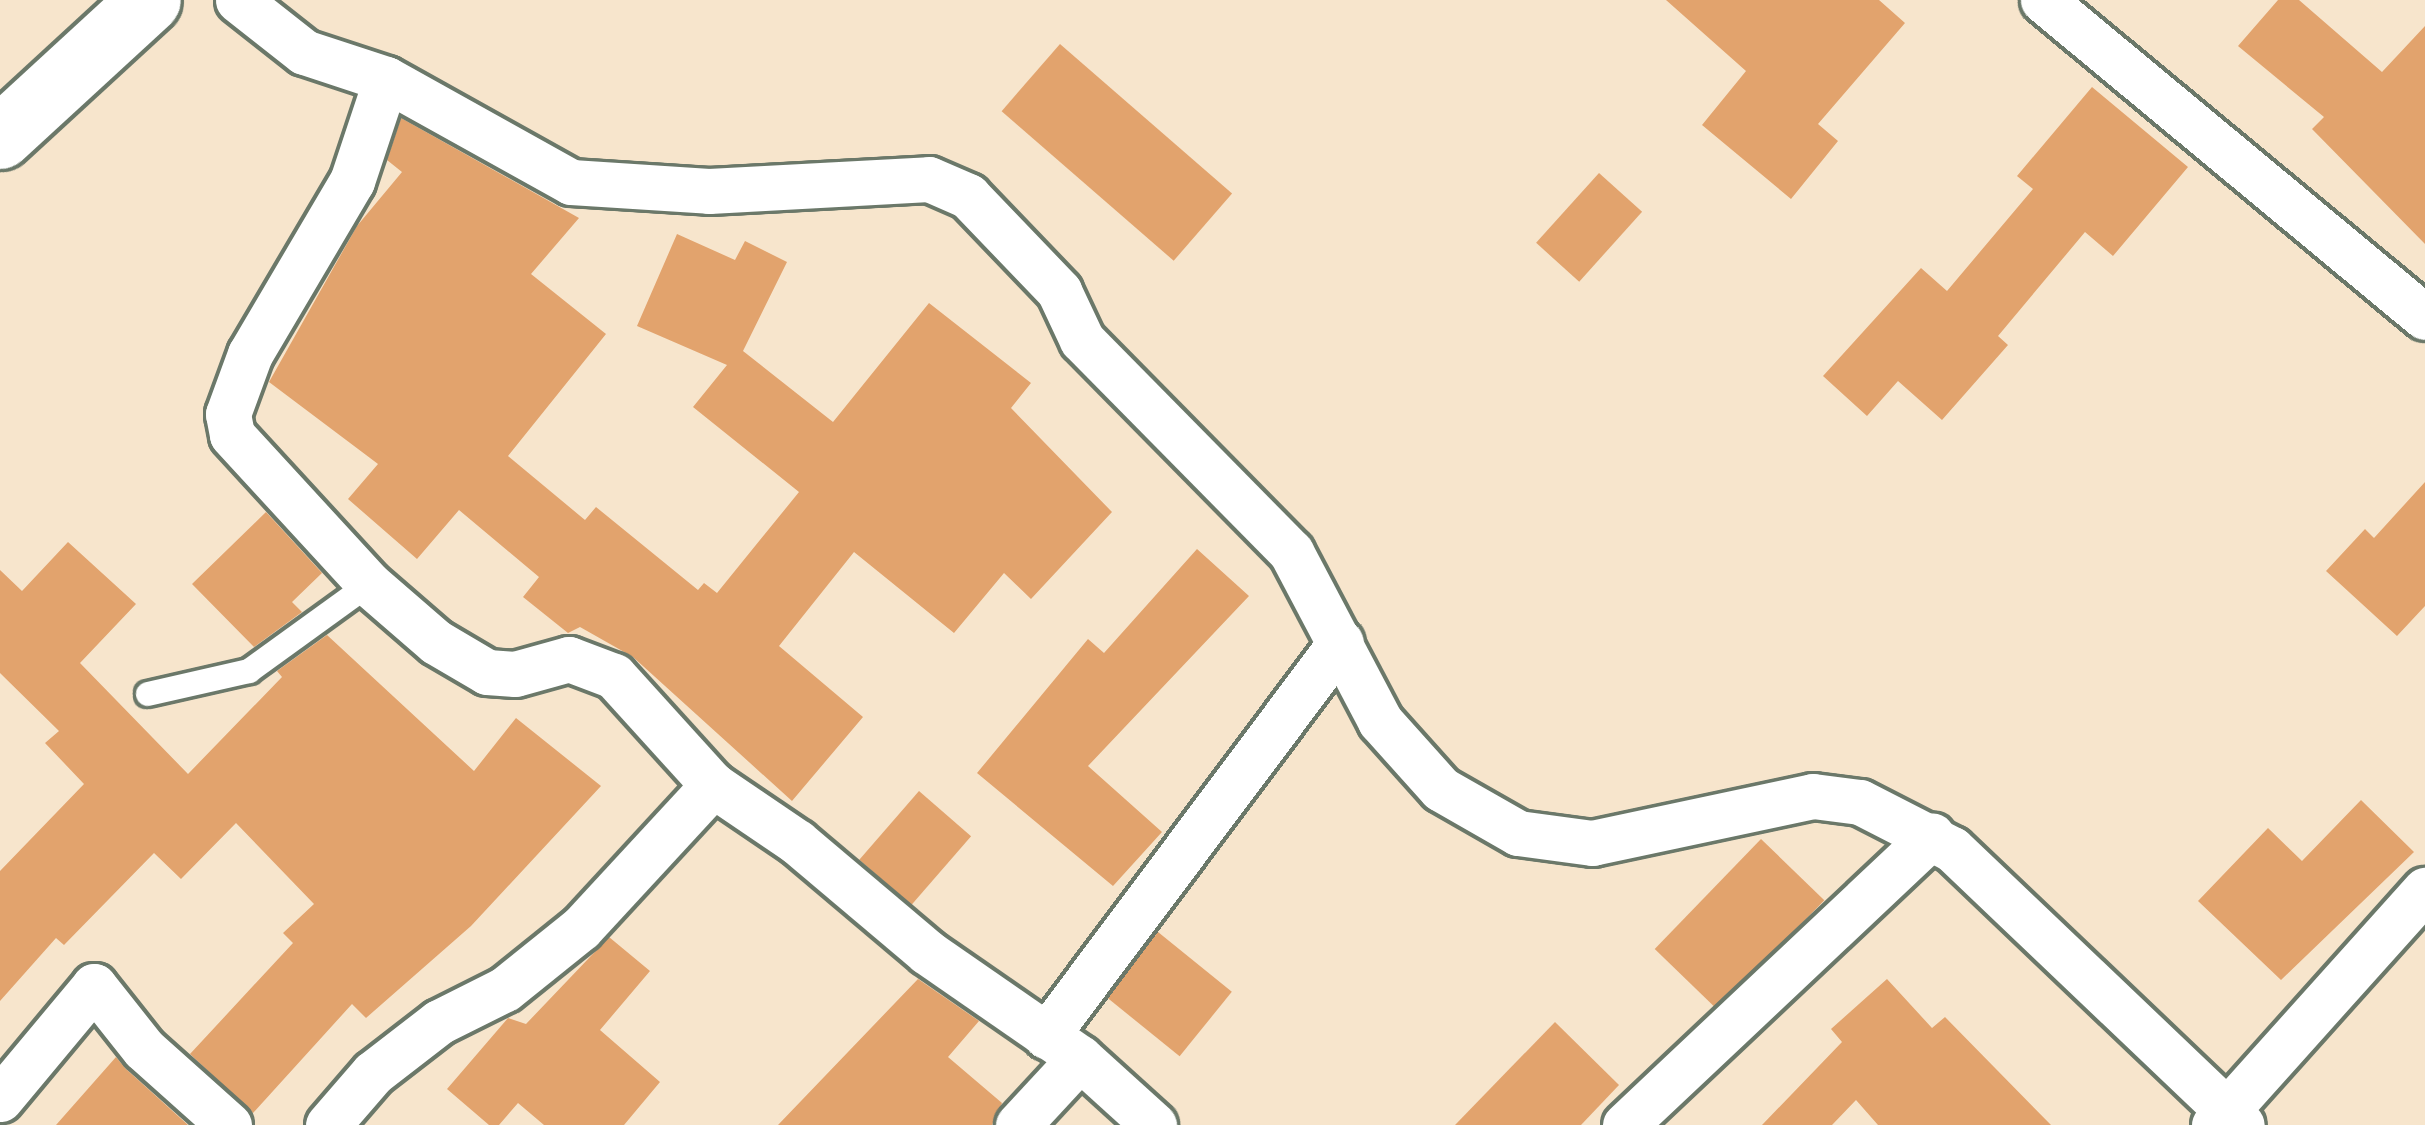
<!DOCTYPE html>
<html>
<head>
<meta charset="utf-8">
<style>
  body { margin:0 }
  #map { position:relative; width:2425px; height:1125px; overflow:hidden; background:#f7e5cc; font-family:"IM FELL French Canon",serif }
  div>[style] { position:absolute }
  .building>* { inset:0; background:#e2a36d; transform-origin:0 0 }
  .roads { filter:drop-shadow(3px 0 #6b7869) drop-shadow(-3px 0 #6b7869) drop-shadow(0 3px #6b7869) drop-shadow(0 -3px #6b7869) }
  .service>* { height:24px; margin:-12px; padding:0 12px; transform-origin:12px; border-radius:12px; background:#fff }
  .minor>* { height:45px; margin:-22.5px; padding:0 22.5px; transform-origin:22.5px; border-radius:22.5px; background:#fff }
  .secondary>* { height:63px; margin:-31.5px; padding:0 31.5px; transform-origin:31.5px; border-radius:31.5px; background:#fff }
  span { translate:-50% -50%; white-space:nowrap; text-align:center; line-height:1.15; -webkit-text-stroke:12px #fcf5e5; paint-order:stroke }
</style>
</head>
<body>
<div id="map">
  <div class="building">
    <div style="clip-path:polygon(1666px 0,1879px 0,1905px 23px,1818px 124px,1838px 141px,1791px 199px,1702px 125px,1746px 71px)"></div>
    <div style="clip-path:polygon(2278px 0,2299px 0,2382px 72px,2425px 26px,2425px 244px,2312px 129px,2324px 117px,2238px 46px)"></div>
    <div style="left:1060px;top:44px;width:228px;height:89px;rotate:41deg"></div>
    <div style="clip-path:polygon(2092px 87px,2188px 167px,2113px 256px,2085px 232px,1998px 336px,2008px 345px,1942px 420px,1898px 381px,1867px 416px,1823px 376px,1921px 268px,1947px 291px,2033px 189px,2017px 176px)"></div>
    <div style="clip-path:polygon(401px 118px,579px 218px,531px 274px,606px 334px,508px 456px,585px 520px,596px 507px,698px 590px,704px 583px,717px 593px,799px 492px,693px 407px,727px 365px,637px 326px,677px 234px,735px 260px,745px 241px,787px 262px,743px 351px,833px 422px,929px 303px,1031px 383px,1011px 408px,1112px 512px,1031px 599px,1004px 573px,954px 633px,854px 552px,779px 646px,863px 717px,792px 801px,633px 657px,580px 627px,568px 633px,523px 597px,539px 577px,459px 510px,417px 559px,348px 499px,378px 464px,269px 382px,357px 226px,402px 172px,387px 160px)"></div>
    <div style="left:1599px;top:173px;width:58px;height:94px;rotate:42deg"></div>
    <div style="clip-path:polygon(2425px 482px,2425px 606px,2397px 636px,2326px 571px,2365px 529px,2374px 538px)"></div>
    <div style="clip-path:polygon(266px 512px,322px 573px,292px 602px,302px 612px,254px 647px,192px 584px)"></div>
    <div style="clip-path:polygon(68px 542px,136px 604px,80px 663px,188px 774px,282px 677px,277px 671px,327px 635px,474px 771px,516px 718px,601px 786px,471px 926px,366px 1018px,352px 1004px,253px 1113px,190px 1054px,293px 943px,283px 933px,314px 904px,236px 823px,181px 879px,154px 853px,64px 945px,56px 938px,0 1001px,0 871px,84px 784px,45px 743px,59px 731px,0 673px,0 570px,22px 591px)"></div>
    <div style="clip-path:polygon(1197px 549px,1249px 596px,1088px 766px,1162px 832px,1113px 886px,977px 773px,1088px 639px,1104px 653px)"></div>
    <div style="left:919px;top:791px;width:69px;height:91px;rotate:41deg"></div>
    <div style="clip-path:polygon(2361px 800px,2414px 852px,2281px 980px,2198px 901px,2268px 828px,2302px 861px)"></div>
    <div style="left:1761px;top:839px;width:88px;height:153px;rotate:44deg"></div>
    <div style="left:1158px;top:932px;width:95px;height:83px;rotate:39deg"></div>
    <div style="clip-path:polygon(609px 937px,650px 971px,600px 1030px,660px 1082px,624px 1125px,544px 1125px,518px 1103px,499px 1125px,489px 1125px,447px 1089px,508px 1018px,526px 1024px)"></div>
    <div style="clip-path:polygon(918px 979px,979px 1021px,948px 1057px,1002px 1103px,992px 1125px,778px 1125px)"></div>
    <div style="clip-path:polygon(1887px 979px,1932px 1028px,1945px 1017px,2051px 1125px,1878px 1125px,1856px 1100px,1832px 1125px,1762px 1125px,1842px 1042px,1831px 1029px)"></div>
    <div style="clip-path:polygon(1555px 1022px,1619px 1085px,1581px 1125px,1455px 1125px)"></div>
    <div style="clip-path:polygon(116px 1057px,126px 1069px,188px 1125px,56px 1125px)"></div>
  </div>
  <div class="roads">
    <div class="service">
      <div style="left:148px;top:694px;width:104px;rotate:-12.8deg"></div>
      <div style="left:249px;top:671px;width:148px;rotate:-35.9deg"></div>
    </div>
    <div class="minor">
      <div style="left:238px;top:0;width:84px;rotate:38.2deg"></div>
      <div style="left:304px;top:52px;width:86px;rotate:18.2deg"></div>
      <div style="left:386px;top:79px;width:212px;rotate:29.1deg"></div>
      <div style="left:571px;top:182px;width:138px;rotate:3.7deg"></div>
      <div style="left:709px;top:191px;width:220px;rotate:-3.1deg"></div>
      <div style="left:929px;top:179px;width:43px;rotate:23.6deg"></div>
      <div style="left:968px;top:196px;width:132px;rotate:46.2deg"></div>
      <div style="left:1059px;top:291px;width:54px;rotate:64.9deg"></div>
      <div style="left:1082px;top:340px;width:298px;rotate:45.4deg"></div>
      <div style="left:1291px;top:552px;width:191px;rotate:62.2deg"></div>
      <div style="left:1380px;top:721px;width:91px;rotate:48.1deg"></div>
      <div style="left:1441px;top:789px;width:89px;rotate:29.7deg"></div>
      <div style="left:1518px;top:833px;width:75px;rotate:7.7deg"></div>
      <div style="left:1592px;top:843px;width:226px;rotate:-12deg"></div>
      <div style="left:1813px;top:796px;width:47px;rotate:7.3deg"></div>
      <div style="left:1860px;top:802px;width:103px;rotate:27.1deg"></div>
      <div style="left:1952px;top:849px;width:400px;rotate:43.6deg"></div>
      <div style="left:2043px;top:0;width:496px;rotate:39.7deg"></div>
      <div style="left:386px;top:79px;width:108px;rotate:108.4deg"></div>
      <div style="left:352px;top:181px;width:201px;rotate:120.5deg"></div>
      <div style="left:250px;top:354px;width:64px;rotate:110.1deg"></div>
      <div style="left:228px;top:414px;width:21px;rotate:79deg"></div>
      <div style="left:232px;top:435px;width:202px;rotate:47.4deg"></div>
      <div style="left:369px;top:584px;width:89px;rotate:40.9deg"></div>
      <div style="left:436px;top:642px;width:59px;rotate:30.5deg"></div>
      <div style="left:487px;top:672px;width:28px;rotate:4deg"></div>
      <div style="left:515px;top:674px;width:56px;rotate:-15.5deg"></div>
      <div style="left:569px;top:659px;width:48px;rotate:20.7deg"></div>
      <div style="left:614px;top:676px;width:147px;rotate:47.8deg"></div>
      <div style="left:713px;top:785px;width:102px;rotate:34.2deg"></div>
      <div style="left:797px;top:842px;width:170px;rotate:40.2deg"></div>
      <div style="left:927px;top:952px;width:186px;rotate:34.7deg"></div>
      <div style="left:1080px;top:1058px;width:100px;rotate:42.2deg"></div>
      <div style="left:1046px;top:1036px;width:492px;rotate:-53.2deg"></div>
      <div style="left:0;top:1099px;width:147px;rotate:-50.2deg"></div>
      <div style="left:94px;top:986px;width:80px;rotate:51.6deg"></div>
      <div style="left:144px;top:1049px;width:114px;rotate:41.8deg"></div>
      <div style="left:328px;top:1125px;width:69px;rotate:-49.1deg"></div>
      <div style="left:373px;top:1073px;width:83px;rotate:-37.7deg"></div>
      <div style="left:439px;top:1022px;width:74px;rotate:-26.6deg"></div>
      <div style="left:505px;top:989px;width:97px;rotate:-38.8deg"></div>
      <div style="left:581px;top:928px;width:195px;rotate:-47.3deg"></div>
      <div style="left:1018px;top:1125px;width:91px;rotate:-47.2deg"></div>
      <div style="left:1625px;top:1125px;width:422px;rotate:-43.3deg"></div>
      <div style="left:2214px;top:1125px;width:316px;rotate:-48.1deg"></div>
    </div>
    <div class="secondary">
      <div style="left:0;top:137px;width:202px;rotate:-42.6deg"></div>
    </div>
  </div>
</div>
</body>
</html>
